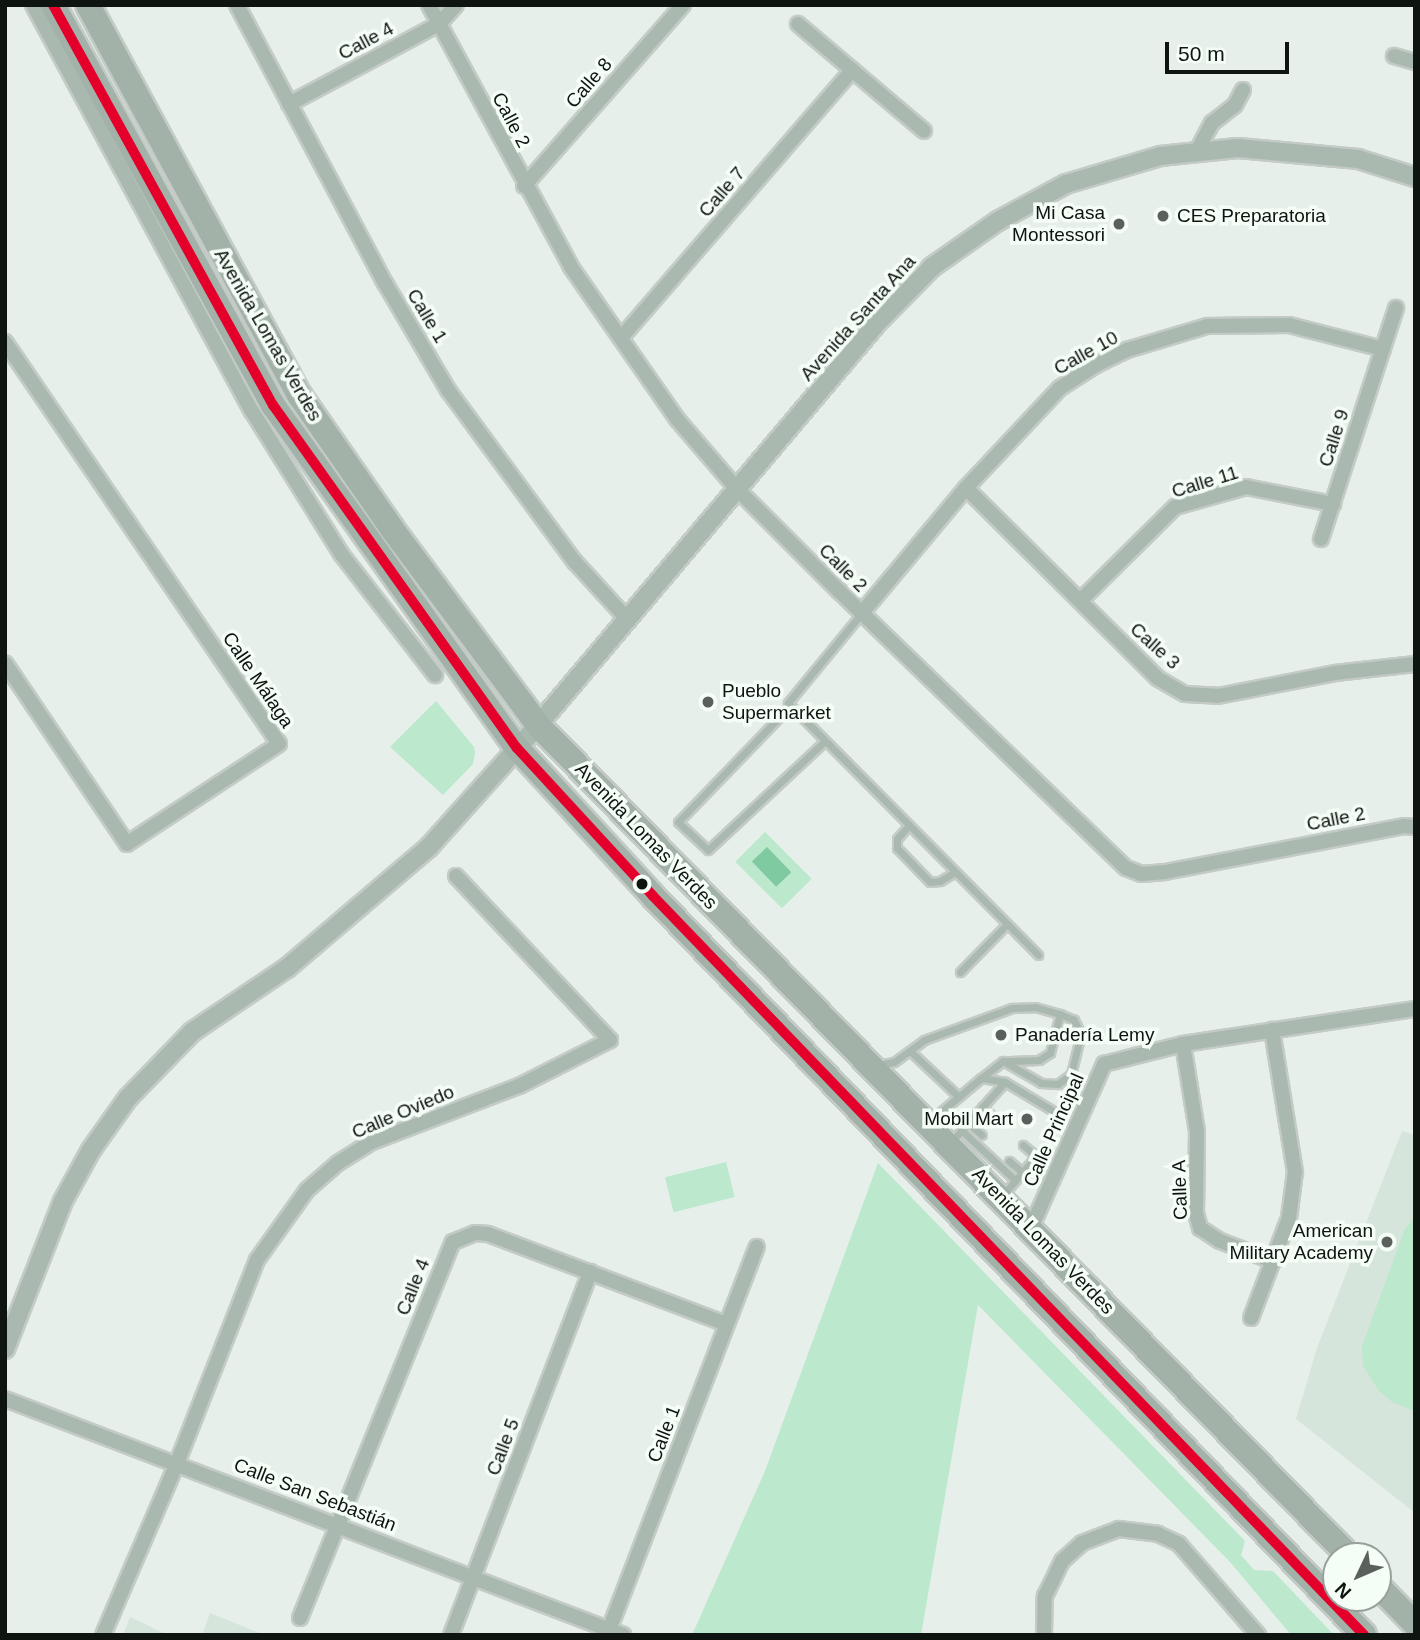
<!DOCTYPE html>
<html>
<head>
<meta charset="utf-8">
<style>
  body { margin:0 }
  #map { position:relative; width:1420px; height:1640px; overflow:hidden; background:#e6efe9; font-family:Helvetica,sans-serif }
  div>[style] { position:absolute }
  .built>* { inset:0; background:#d5e5db }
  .green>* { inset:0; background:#bce8cd; transform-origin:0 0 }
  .water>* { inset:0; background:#7fcaa1; transform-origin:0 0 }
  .roads { filter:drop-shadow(2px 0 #c4cbc7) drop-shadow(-2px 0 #c4cbc7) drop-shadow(0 2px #c4cbc7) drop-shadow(0 -2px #c4cbc7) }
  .service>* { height:7px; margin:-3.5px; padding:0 3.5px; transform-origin:3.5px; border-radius:3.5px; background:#aab9b0 }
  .minor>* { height:14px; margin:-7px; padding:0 7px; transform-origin:7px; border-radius:7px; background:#aab9b0 }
  .tertiary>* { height:18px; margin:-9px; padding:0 9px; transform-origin:9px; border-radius:9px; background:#aab9b0 }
  .trunk>* { height:24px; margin:-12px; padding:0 12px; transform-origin:12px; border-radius:12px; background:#a2b2a9 }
  .bus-1>* { height:10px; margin:-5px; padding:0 5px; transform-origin:5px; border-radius:5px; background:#e4002b }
  .dots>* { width:19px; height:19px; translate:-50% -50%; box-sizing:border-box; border:4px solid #f4fef7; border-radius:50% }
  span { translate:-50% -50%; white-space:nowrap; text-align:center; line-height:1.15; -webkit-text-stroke:7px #f4fef7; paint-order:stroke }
  .street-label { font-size:19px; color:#0e1410 }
  .poi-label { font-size:19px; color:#0e1410 }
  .right { translate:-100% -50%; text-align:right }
  .left { translate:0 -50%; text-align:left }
  .frame { position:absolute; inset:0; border:7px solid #0e1410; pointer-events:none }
  .north { position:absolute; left:1322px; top:1542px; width:70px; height:70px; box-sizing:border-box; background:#f4fef7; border:2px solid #98a09b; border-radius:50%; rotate:226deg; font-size:19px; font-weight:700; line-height:28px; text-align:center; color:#0e1410 }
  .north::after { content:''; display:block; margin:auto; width:24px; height:32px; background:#5a615c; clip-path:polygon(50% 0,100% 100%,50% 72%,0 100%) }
  .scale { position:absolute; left:1165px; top:42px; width:124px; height:32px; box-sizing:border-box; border:4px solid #0e1410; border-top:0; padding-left:9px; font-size:21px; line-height:24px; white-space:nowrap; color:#0e1410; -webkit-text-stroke:5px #f4fef7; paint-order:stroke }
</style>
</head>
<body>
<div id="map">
  <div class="built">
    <div style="clip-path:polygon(1402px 1131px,1415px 1135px,1415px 1513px,1296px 1419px,1317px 1348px)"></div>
    <div style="clip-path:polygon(210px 1613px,265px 1635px,202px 1635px)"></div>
    <div style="clip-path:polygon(130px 1617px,168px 1635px,123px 1635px)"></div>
  </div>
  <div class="green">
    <div style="clip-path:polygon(436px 701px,474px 747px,475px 753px,473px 764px,443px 795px,390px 747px)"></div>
    <div style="left:765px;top:832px;width:66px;height:42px;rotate:45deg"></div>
    <div style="left:726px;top:1162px;width:36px;height:63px;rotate:76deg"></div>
    <div style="clip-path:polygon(878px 1163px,1245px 1541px,1241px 1555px,1254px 1570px,1273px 1571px,1334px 1635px,1291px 1635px,1231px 1563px,978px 1305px,921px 1635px,692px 1635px,765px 1471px)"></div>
    <div style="clip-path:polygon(1415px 1217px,1415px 1411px,1392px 1402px,1379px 1391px,1363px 1366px,1362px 1346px,1405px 1229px)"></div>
  </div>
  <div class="water">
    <div style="left:767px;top:847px;width:35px;height:21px;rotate:46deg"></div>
  </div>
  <div class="roads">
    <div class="service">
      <div style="left:861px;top:614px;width:115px;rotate:129.4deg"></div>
      <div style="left:788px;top:703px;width:355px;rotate:45.2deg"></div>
      <div style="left:790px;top:706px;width:161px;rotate:134deg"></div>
      <div style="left:678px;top:822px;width:41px;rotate:43deg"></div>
      <div style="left:708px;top:850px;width:160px;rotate:-43deg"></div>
      <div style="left:909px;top:825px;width:18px;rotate:131deg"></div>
      <div style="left:897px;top:839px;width:9px;rotate:90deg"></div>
      <div style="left:897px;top:848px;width:47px;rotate:45.9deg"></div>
      <div style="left:930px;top:882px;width:10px;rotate:-6deg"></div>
      <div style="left:940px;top:881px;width:17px;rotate:-31deg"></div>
      <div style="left:960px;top:972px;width:67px;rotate:-45.6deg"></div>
      <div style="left:910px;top:1051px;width:67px;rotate:43.2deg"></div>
      <div style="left:1003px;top:1061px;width:44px;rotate:30.1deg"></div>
      <div style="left:1041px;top:1083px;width:17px;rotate:3deg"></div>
      <div style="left:1058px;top:1084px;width:16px;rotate:-38deg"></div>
      <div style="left:1071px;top:1074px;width:41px;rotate:-76deg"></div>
      <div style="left:1081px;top:1034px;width:16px;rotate:-117deg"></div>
      <div style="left:1074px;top:1020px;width:15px;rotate:-157deg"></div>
      <div style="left:878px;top:1065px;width:16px;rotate:-11deg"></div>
      <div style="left:894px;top:1062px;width:37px;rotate:-36deg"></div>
      <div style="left:924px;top:1040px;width:94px;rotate:-20deg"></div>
      <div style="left:1012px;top:1008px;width:23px;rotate:-2deg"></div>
      <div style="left:1035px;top:1007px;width:26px;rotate:16deg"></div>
      <div style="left:1060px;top:1014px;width:40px;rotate:104.4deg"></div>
      <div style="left:1050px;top:1053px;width:13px;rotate:148deg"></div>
      <div style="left:1039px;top:1060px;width:36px;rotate:178deg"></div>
      <div style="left:1003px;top:1061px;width:28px;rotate:142deg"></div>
      <div style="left:982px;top:1107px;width:18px;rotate:41deg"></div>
      <div style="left:931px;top:1120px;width:65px;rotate:-40deg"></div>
      <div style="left:981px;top:1078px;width:24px;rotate:9deg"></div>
      <div style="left:1005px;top:1082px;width:58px;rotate:31deg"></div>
      <div style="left:968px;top:1123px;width:18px;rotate:41deg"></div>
      <div style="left:961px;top:1130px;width:74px;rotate:42.8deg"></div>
      <div style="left:952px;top:1141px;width:79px;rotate:-48.1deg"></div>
      <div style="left:1009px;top:1161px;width:17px;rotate:40deg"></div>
      <div style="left:1002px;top:1196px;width:52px;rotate:-49.6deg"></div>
      <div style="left:1036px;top:1156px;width:17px;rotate:-140deg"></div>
    </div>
    <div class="minor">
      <div style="left:33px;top:5px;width:461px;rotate:61.7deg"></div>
      <div style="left:252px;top:411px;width:170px;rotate:58deg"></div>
      <div style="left:342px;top:555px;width:152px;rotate:52.2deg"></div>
      <div style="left:237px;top:5px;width:315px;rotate:62deg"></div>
      <div style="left:385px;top:283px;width:124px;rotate:59.5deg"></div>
      <div style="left:448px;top:390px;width:214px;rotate:53.6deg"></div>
      <div style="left:575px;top:562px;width:77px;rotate:47.6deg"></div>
      <div style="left:429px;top:5px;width:298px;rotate:61.5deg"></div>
      <div style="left:571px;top:267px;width:185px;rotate:55.1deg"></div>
      <div style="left:677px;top:419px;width:92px;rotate:49.4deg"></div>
      <div style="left:737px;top:489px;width:144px;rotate:45deg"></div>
      <div style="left:839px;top:591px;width:399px;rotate:44deg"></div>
      <div style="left:1126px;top:868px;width:17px;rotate:21deg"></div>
      <div style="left:1142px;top:874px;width:23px;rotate:-5deg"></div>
      <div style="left:1165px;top:872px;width:243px;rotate:-10.9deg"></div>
      <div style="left:1404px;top:826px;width:11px;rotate:5deg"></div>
      <div style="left:798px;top:24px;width:165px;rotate:40.3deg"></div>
      <div style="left:1394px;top:56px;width:22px;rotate:16deg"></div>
      <div style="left:289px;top:104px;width:170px;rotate:-28.1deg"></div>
      <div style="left:439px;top:24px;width:25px;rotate:-48deg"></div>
      <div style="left:1197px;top:151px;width:32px;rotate:-62deg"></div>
      <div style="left:1212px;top:123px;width:29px;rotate:-38deg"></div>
      <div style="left:1235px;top:105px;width:17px;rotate:-62deg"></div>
      <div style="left:524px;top:186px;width:241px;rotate:-48.7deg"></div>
      <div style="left:621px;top:338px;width:354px;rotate:-49.2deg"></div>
      <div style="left:5px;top:342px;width:486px;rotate:55.7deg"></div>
      <div style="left:279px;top:744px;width:182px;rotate:146.7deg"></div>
      <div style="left:127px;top:844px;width:218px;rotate:-124deg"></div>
      <div style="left:966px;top:488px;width:269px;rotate:44.8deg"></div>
      <div style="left:1157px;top:678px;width:32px;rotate:30deg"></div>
      <div style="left:1185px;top:694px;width:33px;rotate:3deg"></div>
      <div style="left:1218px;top:696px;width:119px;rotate:-11.1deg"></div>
      <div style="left:1335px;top:673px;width:81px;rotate:-6.4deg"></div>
      <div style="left:1321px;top:539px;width:243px;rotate:-72deg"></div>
      <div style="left:1080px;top:601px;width:134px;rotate:-44.7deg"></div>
      <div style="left:1175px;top:507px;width:74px;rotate:-15.7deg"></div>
      <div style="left:1246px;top:487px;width:89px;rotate:11.1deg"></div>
      <div style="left:861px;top:614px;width:164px;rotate:-50.2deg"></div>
      <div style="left:966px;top:488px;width:137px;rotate:-46.8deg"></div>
      <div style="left:1060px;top:388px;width:43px;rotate:-32.6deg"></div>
      <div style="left:1096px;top:365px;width:34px;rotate:-26deg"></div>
      <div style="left:1127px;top:350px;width:84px;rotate:-16.7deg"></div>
      <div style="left:1207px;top:326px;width:82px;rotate:-0.7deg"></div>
      <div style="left:1289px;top:325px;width:97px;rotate:14.3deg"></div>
      <div style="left:1183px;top:1044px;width:88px;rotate:80.9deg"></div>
      <div style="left:1197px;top:1131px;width:82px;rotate:90.7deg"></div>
      <div style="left:1196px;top:1213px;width:16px;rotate:75deg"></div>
      <div style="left:1200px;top:1228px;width:24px;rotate:33deg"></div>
      <div style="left:1220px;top:1241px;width:57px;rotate:20.7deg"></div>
      <div style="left:1031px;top:1228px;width:180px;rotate:-66deg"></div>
      <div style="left:1104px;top:1064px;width:81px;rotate:-14.2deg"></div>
      <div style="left:1183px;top:1044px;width:235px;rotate:-8.6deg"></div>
      <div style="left:1251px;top:1318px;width:107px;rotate:-69.2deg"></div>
      <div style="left:1289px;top:1218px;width:46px;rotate:-82.6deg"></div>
      <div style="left:1295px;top:1172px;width:144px;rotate:-99.2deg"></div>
      <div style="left:5px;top:1399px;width:662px;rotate:20.9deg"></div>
      <div style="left:300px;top:1618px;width:406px;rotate:-67.9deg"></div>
      <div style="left:453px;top:1242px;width:24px;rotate:-22deg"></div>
      <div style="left:475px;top:1233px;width:13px;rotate:4deg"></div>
      <div style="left:488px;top:1234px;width:254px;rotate:20.7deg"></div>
      <div style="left:103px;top:1635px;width:187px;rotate:-66.7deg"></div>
      <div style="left:177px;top:1463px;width:218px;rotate:-68.5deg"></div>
      <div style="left:257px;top:1260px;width:86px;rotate:-54.5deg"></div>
      <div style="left:307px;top:1190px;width:41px;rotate:-41.1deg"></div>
      <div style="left:338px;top:1163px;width:40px;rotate:-32deg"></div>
      <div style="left:372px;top:1142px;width:157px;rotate:-20.9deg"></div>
      <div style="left:519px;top:1086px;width:102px;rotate:-26.8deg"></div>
      <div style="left:610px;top:1040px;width:225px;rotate:-133.2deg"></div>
      <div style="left:451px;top:1635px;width:389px;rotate:-69deg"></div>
      <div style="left:607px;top:1635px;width:416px;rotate:-68.9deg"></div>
      <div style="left:1044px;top:1635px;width:39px;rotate:-89deg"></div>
      <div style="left:1045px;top:1596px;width:39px;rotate:-64deg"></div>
      <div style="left:1062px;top:1561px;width:27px;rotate:-42deg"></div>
      <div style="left:1082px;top:1543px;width:40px;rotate:-21deg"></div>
      <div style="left:1119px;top:1529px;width:39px;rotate:7deg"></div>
      <div style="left:1158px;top:1534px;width:23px;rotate:25deg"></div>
      <div style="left:1179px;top:1544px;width:121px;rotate:49deg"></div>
    </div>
    <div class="tertiary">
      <div style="left:5px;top:1349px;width:159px;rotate:-68.6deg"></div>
      <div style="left:63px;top:1201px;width:58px;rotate:-61.2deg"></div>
      <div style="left:91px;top:1150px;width:64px;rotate:-54.6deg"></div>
      <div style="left:128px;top:1098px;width:92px;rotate:-45.9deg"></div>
      <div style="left:192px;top:1032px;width:115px;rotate:-34deg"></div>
      <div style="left:287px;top:968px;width:187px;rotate:-40.4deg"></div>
      <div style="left:429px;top:847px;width:164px;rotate:-48.2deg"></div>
      <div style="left:538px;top:725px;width:526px;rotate:-49.86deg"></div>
      <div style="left:877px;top:323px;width:78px;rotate:-45.5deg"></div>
      <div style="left:932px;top:267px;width:80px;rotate:-34.9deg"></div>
      <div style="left:998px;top:221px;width:77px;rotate:-28.6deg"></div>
      <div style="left:1066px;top:184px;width:98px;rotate:-16.6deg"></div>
      <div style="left:1160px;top:156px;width:78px;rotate:-5.9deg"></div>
      <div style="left:1238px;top:148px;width:121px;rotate:5.2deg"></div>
      <div style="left:1358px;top:159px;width:60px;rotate:17.5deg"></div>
    </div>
    <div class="trunk">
      <div style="left:53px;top:5px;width:457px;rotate:61.2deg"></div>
      <div style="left:273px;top:405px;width:421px;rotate:54.6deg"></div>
      <div style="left:517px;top:748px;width:200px;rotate:47.4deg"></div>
      <div style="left:652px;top:895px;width:1027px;rotate:46.1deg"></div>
      <div style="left:88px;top:5px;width:443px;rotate:61.6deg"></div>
      <div style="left:299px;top:395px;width:163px;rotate:55.2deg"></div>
      <div style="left:392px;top:529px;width:244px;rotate:53.3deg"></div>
      <div style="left:538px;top:725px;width:1161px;rotate:45.7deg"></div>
      <div style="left:1378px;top:1586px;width:53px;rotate:45.8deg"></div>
    </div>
  </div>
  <div class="bus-1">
    <div style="left:53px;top:5px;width:457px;rotate:61.2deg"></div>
    <div style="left:273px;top:405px;width:421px;rotate:54.6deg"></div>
    <div style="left:517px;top:748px;width:200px;rotate:47.4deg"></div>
    <div style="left:652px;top:895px;width:1027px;rotate:46.1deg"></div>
  </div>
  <div class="dots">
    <div style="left:1163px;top:216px;background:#5a615c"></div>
    <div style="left:1119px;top:224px;background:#5a615c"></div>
    <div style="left:708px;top:702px;background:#5a615c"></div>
    <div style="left:642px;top:884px;background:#0e1410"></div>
    <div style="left:1001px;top:1035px;background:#5a615c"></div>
    <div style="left:1027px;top:1119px;background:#5a615c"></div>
    <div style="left:1387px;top:1242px;background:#5a615c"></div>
  </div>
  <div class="street-label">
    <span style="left:366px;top:41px;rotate:-28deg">Calle 4</span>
    <span style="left:589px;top:83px;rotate:-49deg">Calle 8</span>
    <span style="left:511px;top:120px;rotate:62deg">Calle 2</span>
    <span style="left:722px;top:192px;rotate:-49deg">Calle 7</span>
    <span style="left:427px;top:316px;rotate:59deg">Calle 1</span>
    <span style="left:858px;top:318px;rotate:-48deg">Avenida Santa Ana</span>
    <span style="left:268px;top:335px;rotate:60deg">Avenida Lomas Verdes</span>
    <span style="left:1086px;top:353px;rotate:-29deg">Calle 10</span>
    <span style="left:1334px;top:438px;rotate:-72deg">Calle 9</span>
    <span style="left:1205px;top:482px;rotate:-17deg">Calle 11</span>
    <span style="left:843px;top:568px;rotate:45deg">Calle 2</span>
    <span style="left:1155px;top:646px;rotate:42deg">Calle 3</span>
    <span style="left:258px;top:680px;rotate:56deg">Calle Málaga</span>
    <span style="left:1336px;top:819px;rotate:-11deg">Calle 2</span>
    <span style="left:646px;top:836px;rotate:46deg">Avenida Lomas Verdes</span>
    <span style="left:403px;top:1112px;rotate:-23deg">Calle Oviedo</span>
    <span style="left:1054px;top:1130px;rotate:-66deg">Calle Principal</span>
    <span style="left:1180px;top:1190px;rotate:-92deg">Calle A</span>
    <span style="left:1043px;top:1241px;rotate:46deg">Avenida Lomas Verdes</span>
    <span style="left:413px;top:1287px;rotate:-68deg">Calle 4</span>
    <span style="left:664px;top:1434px;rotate:-69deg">Calle 1</span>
    <span style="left:503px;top:1447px;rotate:-69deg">Calle 5</span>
    <span style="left:315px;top:1495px;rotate:21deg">Calle San Sebastián</span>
  </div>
  <div class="poi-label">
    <span class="right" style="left:1105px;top:224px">Mi Casa<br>Montessori</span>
    <span class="left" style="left:1177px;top:216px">CES Preparatoria</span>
    <span class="left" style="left:722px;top:702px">Pueblo<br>Supermarket</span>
    <span class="left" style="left:1015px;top:1035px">Panadería Lemy</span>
    <span class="right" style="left:1013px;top:1119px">Mobil Mart</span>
    <span class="right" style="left:1373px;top:1242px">American<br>Military Academy</span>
  </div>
  <div class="frame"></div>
  <div class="north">N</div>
  <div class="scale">50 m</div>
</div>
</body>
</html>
